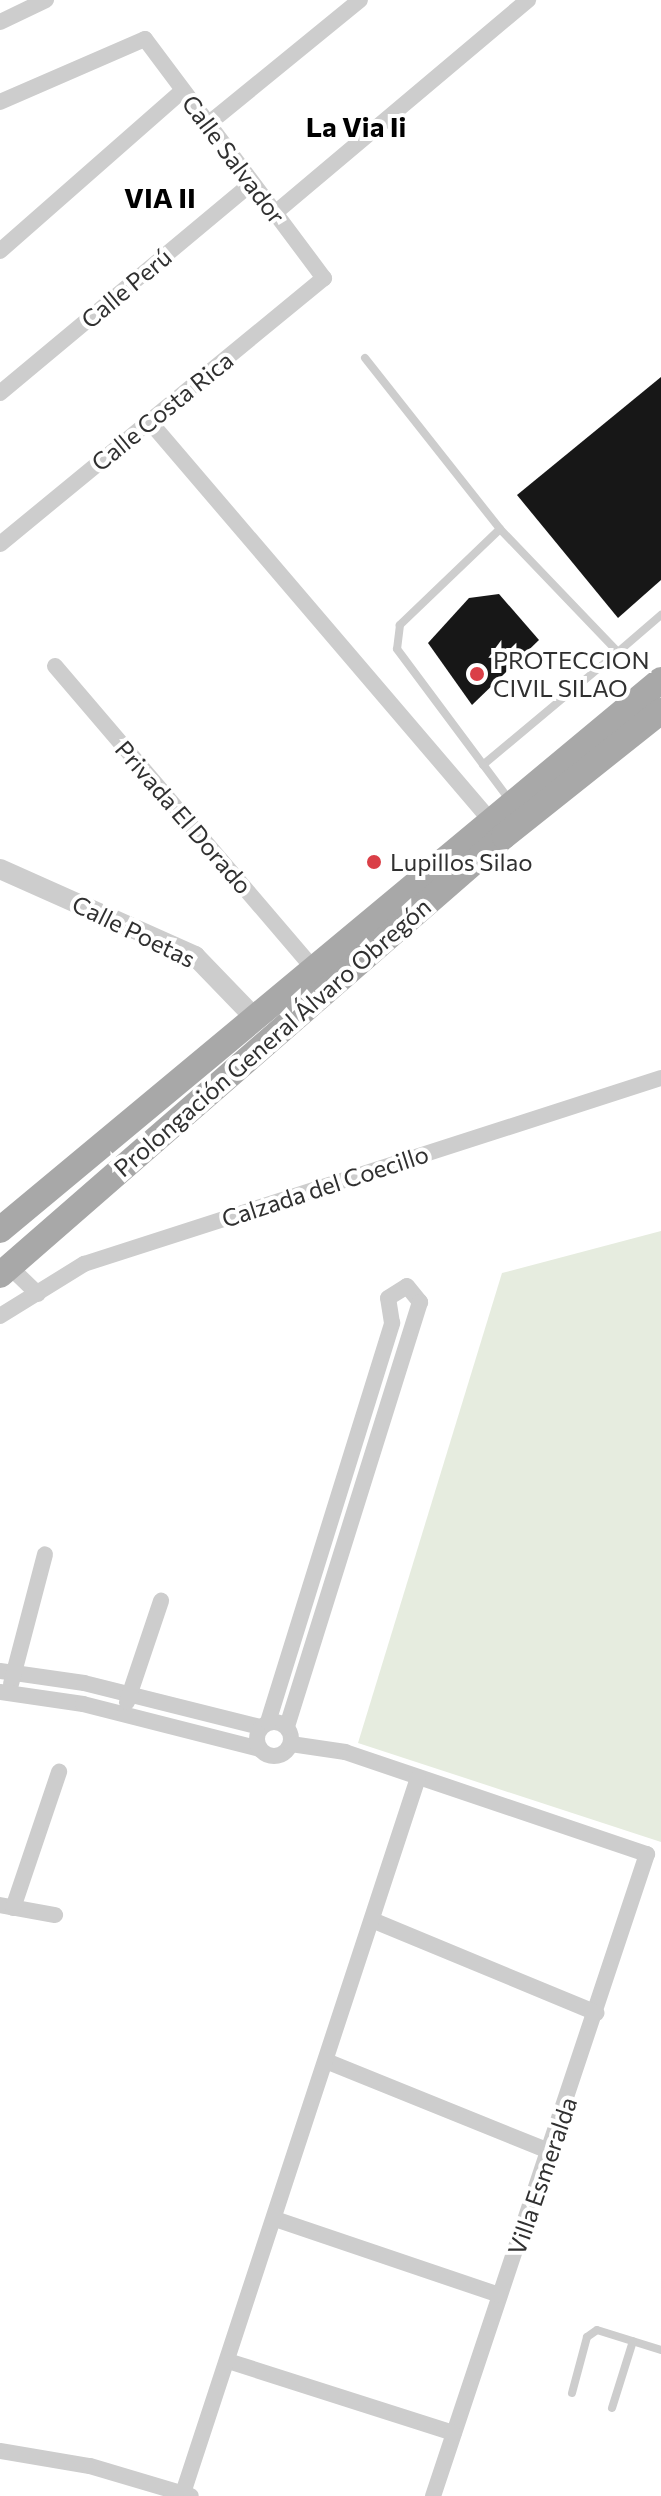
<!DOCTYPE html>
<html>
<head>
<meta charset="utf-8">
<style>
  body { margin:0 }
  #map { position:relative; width:661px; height:2496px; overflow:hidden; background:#fff; font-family:Commissioner,sans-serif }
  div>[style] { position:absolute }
  .green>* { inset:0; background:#e6ecdf }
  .building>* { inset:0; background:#171717 }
  .service>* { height:8px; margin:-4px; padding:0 4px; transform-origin:4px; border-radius:4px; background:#cdcdcd }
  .minor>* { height:16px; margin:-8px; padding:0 8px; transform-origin:8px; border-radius:8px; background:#cdcdcd }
  .minor>.ring { margin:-8px; padding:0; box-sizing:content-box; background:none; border:16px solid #cdcdcd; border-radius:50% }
  .tertiary>* { height:20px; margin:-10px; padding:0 10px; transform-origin:10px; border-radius:10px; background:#cdcdcd }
  .primary>* { height:26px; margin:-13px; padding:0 13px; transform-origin:13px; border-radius:13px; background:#a8a8a8 }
  .dots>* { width:22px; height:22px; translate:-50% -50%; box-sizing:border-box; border:4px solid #fff; border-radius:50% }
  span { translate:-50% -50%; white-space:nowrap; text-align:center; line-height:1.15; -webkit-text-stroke:8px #fff; paint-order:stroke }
  .street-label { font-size:24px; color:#303030 }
  .poi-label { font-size:24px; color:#303030 }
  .left { translate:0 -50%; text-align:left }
  .quarter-label { font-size:28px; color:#000; font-weight:700 }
</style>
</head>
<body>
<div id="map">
  <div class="green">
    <div style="clip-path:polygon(661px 1231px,661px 1842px,358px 1743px,502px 1273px)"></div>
  </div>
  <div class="building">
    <div style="clip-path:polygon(661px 377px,661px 580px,618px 618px,517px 495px)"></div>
    <div style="clip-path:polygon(499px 594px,539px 640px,472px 705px,428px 643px,469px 598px)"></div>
  </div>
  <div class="service">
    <div style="left:365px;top:358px;width:218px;rotate:51.7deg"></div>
    <div style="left:500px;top:529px;width:170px;rotate:46.2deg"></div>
    <div style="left:618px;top:652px;width:176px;rotate:140.1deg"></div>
    <div style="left:500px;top:529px;width:139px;rotate:136.2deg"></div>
    <div style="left:400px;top:625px;width:24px;rotate:97deg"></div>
    <div style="left:397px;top:649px;width:187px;rotate:53.3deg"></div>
    <div style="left:618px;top:652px;width:57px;rotate:-40.7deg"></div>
    <div style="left:572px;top:2393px;width:58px;rotate:-75deg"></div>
    <div style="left:587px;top:2337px;width:12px;rotate:-35deg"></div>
    <div style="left:597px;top:2330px;width:67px;rotate:17.4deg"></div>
    <div style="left:612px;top:2408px;width:70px;rotate:-72.6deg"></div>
  </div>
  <div class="minor">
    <div style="left:0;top:22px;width:51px;rotate:-25.6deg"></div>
    <div style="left:0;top:102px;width:158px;rotate:-23.5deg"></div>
    <div style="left:145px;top:39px;width:299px;rotate:53.2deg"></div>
    <div style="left:324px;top:278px;width:419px;rotate:140.6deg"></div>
    <div style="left:208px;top:124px;width:196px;rotate:-39.2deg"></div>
    <div style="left:275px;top:213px;width:331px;rotate:-40.1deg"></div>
    <div style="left:0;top:251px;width:242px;rotate:-41.3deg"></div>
    <div style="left:0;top:393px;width:327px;rotate:-39.8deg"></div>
    <div style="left:150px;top:422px;width:534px;rotate:49.48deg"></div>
    <div style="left:55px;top:666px;width:399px;rotate:49.5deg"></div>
    <div style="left:12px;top:1269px;width:36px;rotate:44deg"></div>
    <div style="left:0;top:1316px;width:99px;rotate:-31.8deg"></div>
    <div style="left:84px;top:1264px;width:606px;rotate:-17.87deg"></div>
    <div style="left:0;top:1671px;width:85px;rotate:8.1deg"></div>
    <div style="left:84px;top:1683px;width:182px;rotate:14deg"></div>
    <div style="left:11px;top:1684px;width:134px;rotate:-75.3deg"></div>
    <div style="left:0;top:1692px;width:84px;rotate:8.2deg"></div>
    <div style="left:83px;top:1704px;width:182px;rotate:14.3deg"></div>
    <div style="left:127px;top:1702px;width:107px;rotate:-71.4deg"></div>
    <div class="ring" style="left:257px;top:1722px;width:18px;height:18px"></div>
    <div style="left:268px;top:1722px;width:418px;rotate:-72.7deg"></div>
    <div style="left:392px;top:1323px;width:25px;rotate:-99deg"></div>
    <div style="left:388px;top:1298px;width:22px;rotate:-32deg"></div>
    <div style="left:407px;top:1286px;width:21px;rotate:51deg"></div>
    <div style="left:420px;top:1302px;width:445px;rotate:107.4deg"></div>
    <div style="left:291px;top:1744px;width:55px;rotate:8.4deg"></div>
    <div style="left:345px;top:1752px;width:319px;rotate:18.7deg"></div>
    <div style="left:647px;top:1854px;width:677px;rotate:108.43deg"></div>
    <div style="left:0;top:1905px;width:56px;rotate:10.3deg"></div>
    <div style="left:13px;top:1908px;width:144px;rotate:-71.3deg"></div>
    <div style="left:372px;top:1920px;width:243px;rotate:22.5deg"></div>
    <div style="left:326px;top:2061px;width:243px;rotate:22deg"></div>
    <div style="left:275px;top:2219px;width:237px;rotate:18.7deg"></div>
    <div style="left:228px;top:2361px;width:237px;rotate:17.7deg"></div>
    <div style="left:0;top:2451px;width:91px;rotate:9.5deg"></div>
    <div style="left:90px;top:2466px;width:105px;rotate:16.5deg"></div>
    <div style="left:183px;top:2493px;width:753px;rotate:-71.81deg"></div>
  </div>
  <div class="tertiary">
    <div style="left:0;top:869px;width:214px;rotate:24deg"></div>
    <div style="left:195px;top:956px;width:83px;rotate:46deg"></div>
  </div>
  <div class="primary">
    <div style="left:0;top:1230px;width:860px;rotate:-39.76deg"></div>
    <div style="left:0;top:1275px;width:668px;rotate:-41.06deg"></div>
    <div style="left:504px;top:836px;width:201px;rotate:-38.5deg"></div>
  </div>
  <div class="dots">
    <div style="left:477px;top:674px;background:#da3f47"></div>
    <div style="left:374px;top:862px;background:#da3f47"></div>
  </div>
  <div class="street-label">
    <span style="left:234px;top:159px;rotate:53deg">Calle Salvador</span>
    <span style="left:126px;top:288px;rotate:-40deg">Calle Perú</span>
    <span style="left:162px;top:411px;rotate:-39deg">Calle Costa Rica</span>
    <span style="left:184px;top:817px;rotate:49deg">Privada El Dorado</span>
    <span style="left:134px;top:931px;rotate:26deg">Calle Poetas</span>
    <span style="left:272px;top:1037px;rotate:-41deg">Prolongación General Álvaro Obregón</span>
    <span style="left:325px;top:1186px;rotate:-18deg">Calzada del Coecillo</span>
    <span style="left:542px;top:2176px;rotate:-71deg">Villa Esmeralda</span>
  </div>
  <div class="poi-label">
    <span class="left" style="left:493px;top:674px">PROTECCION<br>CIVIL SILAO</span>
    <span class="left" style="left:390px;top:862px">Lupillos Silao</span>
  </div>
  <div class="quarter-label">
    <span style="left:356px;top:126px">La Via Ii</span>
    <span style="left:160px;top:197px">VIA II</span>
  </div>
</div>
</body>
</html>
